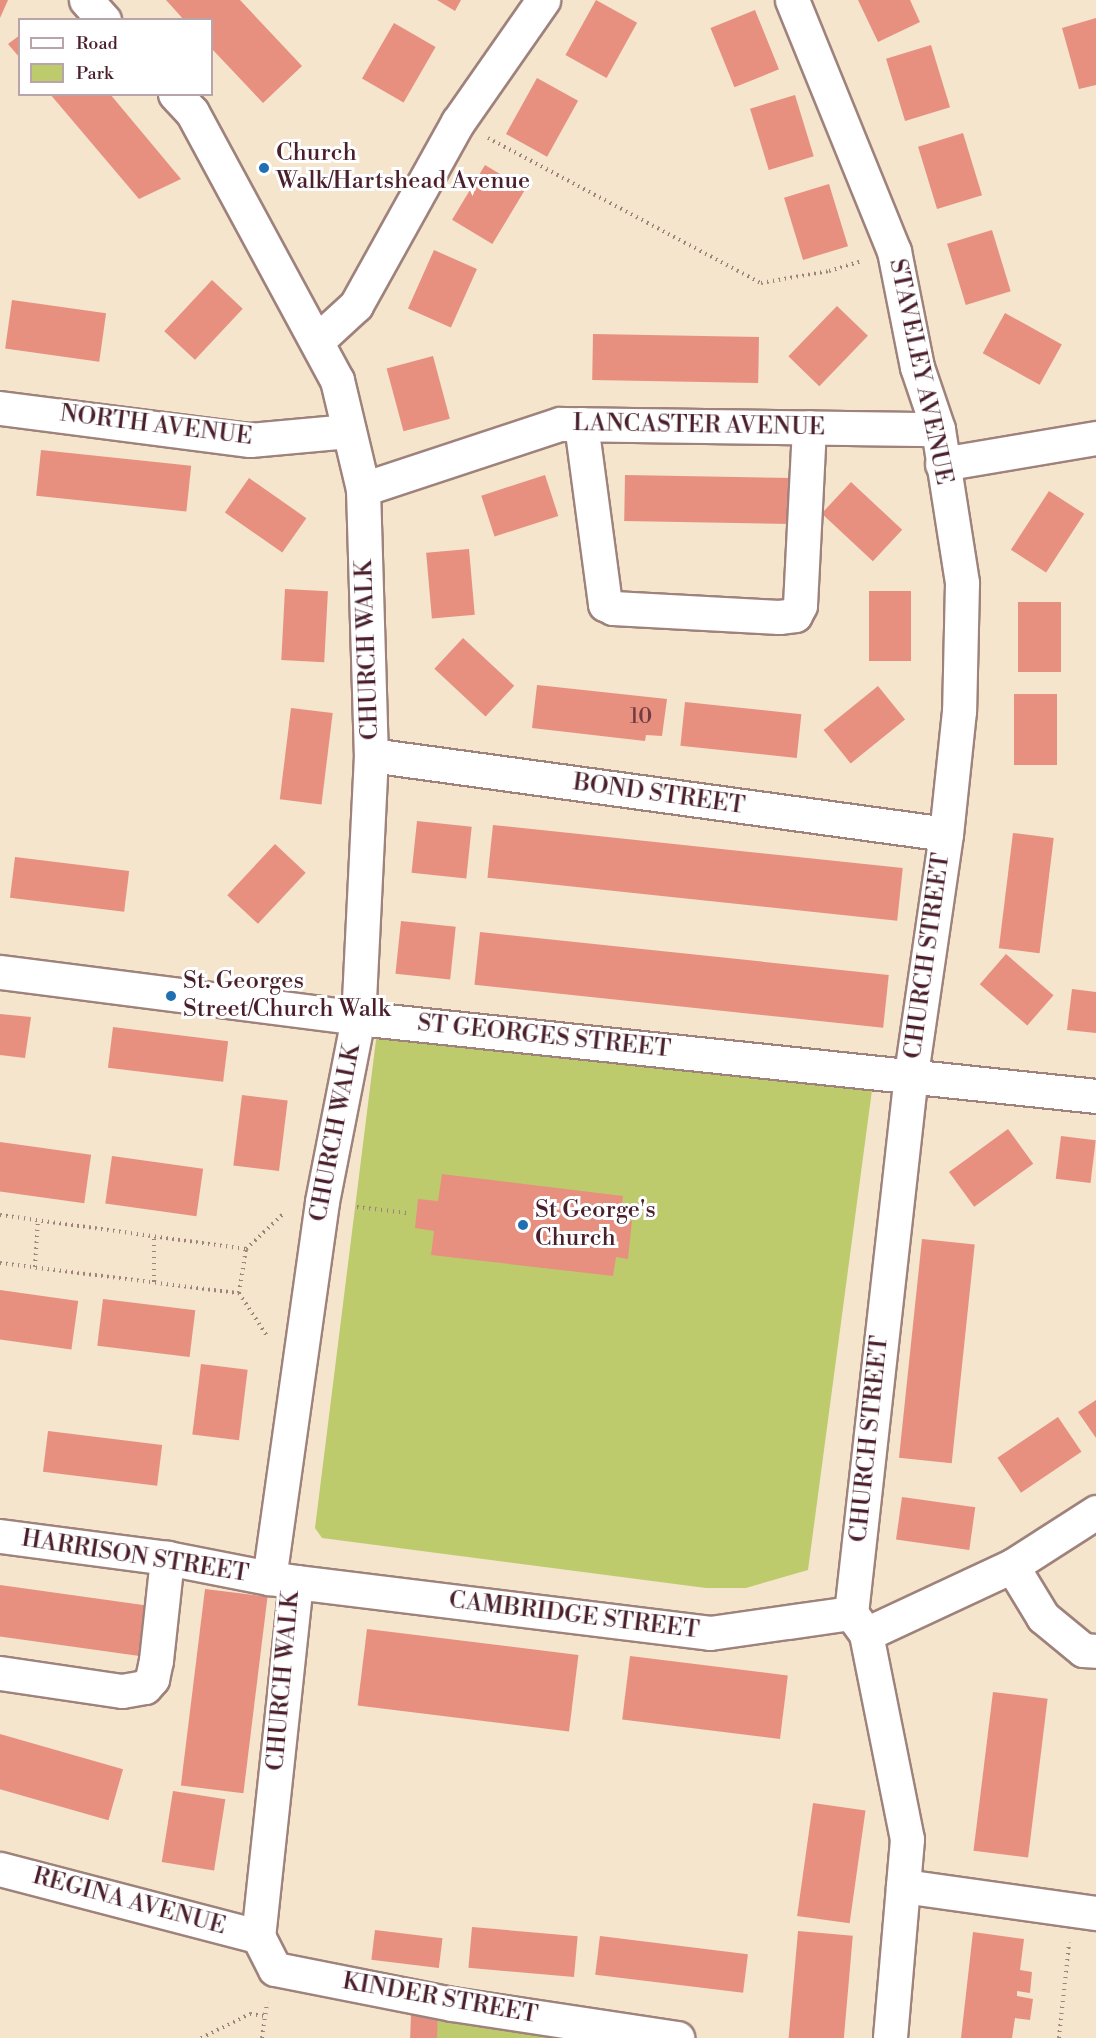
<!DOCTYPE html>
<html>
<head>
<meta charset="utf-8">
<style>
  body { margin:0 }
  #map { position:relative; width:1096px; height:2038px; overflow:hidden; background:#f4e5cc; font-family:"Libre Bodoni",serif }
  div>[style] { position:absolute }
  .green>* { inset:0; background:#bdcb6d }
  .building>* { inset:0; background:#e79080; transform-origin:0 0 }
  .path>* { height:4px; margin-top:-2px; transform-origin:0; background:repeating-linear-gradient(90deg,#9f827c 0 1.5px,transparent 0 6px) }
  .roads { filter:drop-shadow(2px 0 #9f827c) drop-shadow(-2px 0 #9f827c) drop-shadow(0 2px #9f827c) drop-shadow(0 -2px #9f827c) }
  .minor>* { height:33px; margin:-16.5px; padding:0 16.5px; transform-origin:16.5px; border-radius:16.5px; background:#fff }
  .dots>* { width:16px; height:16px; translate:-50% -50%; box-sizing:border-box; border:3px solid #fff; border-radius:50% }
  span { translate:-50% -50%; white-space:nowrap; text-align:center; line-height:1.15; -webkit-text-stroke:6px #fff; paint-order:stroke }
  .number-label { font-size:21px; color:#713b40 }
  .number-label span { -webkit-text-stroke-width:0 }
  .poi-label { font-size:24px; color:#4a1f2b }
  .left { translate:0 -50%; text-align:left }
  .street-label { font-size:24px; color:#4a1f2b }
  .legend { position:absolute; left:18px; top:18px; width:195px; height:78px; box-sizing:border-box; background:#fff; border:2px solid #b7a5aa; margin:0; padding:8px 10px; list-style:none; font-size:18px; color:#4a1f2b }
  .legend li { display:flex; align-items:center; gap:12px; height:30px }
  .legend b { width:30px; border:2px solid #b7a5aa }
</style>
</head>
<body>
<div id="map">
  <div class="green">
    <div style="clip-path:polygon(377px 1032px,872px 1090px,808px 1570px,746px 1588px,706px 1588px,322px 1538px,315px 1528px)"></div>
    <div style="clip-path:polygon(438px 2014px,593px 2038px,436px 2038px)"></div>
  </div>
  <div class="building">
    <div style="clip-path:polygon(0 0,8px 0,0 18px)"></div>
    <div style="clip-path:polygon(166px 0,240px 0,302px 66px,263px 103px,212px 49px,212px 20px,184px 20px)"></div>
    <div style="clip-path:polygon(437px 0,461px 0,455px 11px)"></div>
    <div style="left:596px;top:0;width:47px;height:63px;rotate:29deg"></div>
    <div style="clip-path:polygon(858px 0,910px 0,920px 22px,878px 42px)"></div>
    <div style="left:755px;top:10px;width:64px;height:48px;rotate:68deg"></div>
    <div style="clip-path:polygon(1096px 18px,1096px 85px,1079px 89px,1062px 28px)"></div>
    <div style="left:394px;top:23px;width:48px;height:64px;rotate:30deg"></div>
    <div style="clip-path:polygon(20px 35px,20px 58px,8px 44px)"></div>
    <div style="left:931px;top:45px;width:65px;height:47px;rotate:73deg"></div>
    <div style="left:537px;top:78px;width:47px;height:64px;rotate:29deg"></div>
    <div style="clip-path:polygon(50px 94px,110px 94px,181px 179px,139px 199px)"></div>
    <div style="left:795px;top:95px;width:64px;height:47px;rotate:73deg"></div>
    <div style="left:963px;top:133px;width:65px;height:47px;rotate:73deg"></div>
    <div style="left:485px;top:165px;width:47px;height:64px;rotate:31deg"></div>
    <div style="left:829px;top:184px;width:65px;height:47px;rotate:73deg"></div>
    <div style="left:992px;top:230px;width:64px;height:47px;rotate:73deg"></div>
    <div style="left:434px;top:250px;width:47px;height:64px;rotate:24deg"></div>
    <div style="left:212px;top:280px;width:42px;height:70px;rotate:43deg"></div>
    <div style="left:12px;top:300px;width:95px;height:49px;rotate:8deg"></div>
    <div style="left:837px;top:306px;width:43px;height:70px;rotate:44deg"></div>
    <div style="left:1005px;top:313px;width:65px;height:46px;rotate:29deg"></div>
    <div style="left:593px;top:334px;width:166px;height:46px;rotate:1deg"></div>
    <div style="left:433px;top:356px;width:65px;height:48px;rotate:75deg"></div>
    <div style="left:41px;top:450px;width:151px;height:46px;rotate:6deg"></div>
    <div style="left:545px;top:475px;width:43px;height:67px;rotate:72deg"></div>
    <div style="left:625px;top:475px;width:166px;height:46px;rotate:1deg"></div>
    <div style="left:249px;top:478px;width:70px;height:42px;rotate:35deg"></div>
    <div style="left:851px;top:482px;width:70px;height:43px;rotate:43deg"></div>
    <div style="left:1049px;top:491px;width:42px;height:70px;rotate:33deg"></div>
    <div style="left:469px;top:549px;width:66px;height:43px;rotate:85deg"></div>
    <div style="left:285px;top:589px;width:43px;height:71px;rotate:3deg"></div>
    <div style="left:869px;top:591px;width:42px;height:70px"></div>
    <div style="left:1018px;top:602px;width:43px;height:70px"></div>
    <div style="left:463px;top:638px;width:70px;height:42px;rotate:43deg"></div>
    <div style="clip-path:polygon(537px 685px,667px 699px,662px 736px,646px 735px,645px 741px,532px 728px)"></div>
    <div style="left:878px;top:686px;width:43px;height:70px;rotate:51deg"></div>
    <div style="left:1014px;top:694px;width:43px;height:71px"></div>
    <div style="left:685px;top:702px;width:117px;height:44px;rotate:6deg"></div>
    <div style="left:291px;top:708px;width:42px;height:92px;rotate:7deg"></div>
    <div style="left:417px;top:821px;width:55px;height:52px;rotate:6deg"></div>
    <div style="left:493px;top:825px;width:412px;height:53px;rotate:6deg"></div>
    <div style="left:1013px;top:833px;width:41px;height:116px;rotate:7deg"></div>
    <div style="left:275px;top:844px;width:42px;height:70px;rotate:43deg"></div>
    <div style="left:15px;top:857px;width:115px;height:41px;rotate:7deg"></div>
    <div style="left:401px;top:921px;width:55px;height:53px;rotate:6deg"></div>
    <div style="left:480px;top:932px;width:411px;height:53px;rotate:6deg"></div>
    <div style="left:1006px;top:954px;width:63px;height:40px;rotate:41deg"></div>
    <div style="clip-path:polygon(1072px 989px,1096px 992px,1096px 1033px,1067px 1030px)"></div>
    <div style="clip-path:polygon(0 1014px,31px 1017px,25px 1058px,0 1055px)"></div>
    <div style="left:113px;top:1027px;width:116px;height:41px;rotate:7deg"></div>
    <div style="left:242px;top:1095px;width:46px;height:71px;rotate:7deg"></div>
    <div style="left:1008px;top:1129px;width:43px;height:73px;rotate:54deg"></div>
    <div style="left:1061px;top:1136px;width:35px;height:43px;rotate:7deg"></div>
    <div style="left:0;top:1142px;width:92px;height:49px;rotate:8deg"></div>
    <div style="left:112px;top:1156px;width:92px;height:48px;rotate:8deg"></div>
    <div style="clip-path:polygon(442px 1174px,623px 1196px,620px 1221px,632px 1221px,628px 1259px,616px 1257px,613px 1276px,431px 1255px,434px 1231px,415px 1228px,418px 1199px,438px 1201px)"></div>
    <div style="left:922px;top:1239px;width:53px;height:220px;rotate:6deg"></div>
    <div style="left:0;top:1290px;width:79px;height:49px;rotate:8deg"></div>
    <div style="left:103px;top:1299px;width:93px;height:47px;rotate:7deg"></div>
    <div style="left:201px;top:1364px;width:47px;height:71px;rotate:7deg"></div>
    <div style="clip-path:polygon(1096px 1400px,1096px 1438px,1078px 1412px)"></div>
    <div style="left:1058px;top:1417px;width:42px;height:73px;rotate:56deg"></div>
    <div style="left:48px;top:1431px;width:115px;height:41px;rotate:7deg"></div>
    <div style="left:902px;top:1497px;width:74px;height:43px;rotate:8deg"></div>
    <div style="left:0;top:1585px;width:148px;height:51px;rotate:8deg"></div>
    <div style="left:205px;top:1589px;width:63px;height:198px;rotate:7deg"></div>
    <div style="left:367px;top:1629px;width:213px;height:77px;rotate:7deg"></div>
    <div style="left:630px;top:1656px;width:159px;height:64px;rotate:7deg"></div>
    <div style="left:993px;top:1692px;width:55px;height:160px;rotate:7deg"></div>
    <div style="left:0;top:1734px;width:128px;height:53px;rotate:16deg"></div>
    <div style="left:173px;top:1791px;width:53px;height:72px;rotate:9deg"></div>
    <div style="left:813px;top:1803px;width:53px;height:114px;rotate:8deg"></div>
    <div style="left:472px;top:1927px;width:106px;height:41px;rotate:5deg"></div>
    <div style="left:375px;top:1930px;width:68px;height:30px;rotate:7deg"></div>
    <div style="left:798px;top:1931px;width:55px;height:108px;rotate:5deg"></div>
    <div style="clip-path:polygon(973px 1932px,1024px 1939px,1020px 1970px,1032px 1972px,1030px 1993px,1017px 1991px,1017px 1996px,1033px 1999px,1030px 2020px,1015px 2018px,1012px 2038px,961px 2038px)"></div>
    <div style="left:600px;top:1936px;width:149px;height:39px;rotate:7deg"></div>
    <div style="left:411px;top:2013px;width:27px;height:25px;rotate:2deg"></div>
  </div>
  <div class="path">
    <div style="left:488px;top:138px;width:309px;rotate:28deg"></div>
    <div style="left:761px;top:283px;width:69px;rotate:-10deg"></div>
    <div style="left:829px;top:271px;width:34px;rotate:-17deg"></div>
    <div style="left:357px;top:1207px;width:51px;rotate:6.7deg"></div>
    <div style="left:0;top:1215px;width:248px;rotate:7.9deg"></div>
    <div style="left:246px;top:1249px;width:51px;rotate:-43.4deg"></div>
    <div style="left:0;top:1263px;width:241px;rotate:7.2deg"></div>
    <div style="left:239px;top:1293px;width:51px;rotate:56.9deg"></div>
    <div style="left:35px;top:1267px;width:47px;rotate:-86.3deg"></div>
    <div style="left:154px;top:1282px;width:46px;rotate:-90deg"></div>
    <div style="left:239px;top:1293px;width:45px;rotate:-81deg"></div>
    <div style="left:201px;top:2038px;width:55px;rotate:-26.1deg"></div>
    <div style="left:250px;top:2014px;width:14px;rotate:8deg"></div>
    <div style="left:262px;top:2038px;width:36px;rotate:-82deg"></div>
    <div style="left:1059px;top:2038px;width:96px;rotate:-84deg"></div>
  </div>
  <div class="roads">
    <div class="minor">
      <div style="left:86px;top:0;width:27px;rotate:48deg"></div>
      <div style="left:792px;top:0;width:271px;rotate:67.9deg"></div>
      <div style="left:894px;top:251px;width:118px;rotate:78.8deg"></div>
      <div style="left:917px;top:367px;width:65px;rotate:71.3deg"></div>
      <div style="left:938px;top:429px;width:156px;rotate:81.1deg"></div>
      <div style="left:962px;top:583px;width:128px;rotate:91.3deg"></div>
      <div style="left:959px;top:711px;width:124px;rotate:96deg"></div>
      <div style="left:946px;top:834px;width:243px;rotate:98.3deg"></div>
      <div style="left:911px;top:1074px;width:542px;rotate:96.35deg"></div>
      <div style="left:851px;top:1613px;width:26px;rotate:54deg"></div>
      <div style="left:866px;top:1634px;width:209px;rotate:78.7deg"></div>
      <div style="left:907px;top:1839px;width:200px;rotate:94.9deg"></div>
      <div style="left:175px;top:94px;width:25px;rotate:47deg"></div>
      <div style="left:192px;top:112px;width:305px;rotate:61.6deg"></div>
      <div style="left:337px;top:380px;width:112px;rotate:76.6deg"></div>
      <div style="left:363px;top:489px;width:266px;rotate:88.3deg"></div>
      <div style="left:371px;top:755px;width:263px;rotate:92.8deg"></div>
      <div style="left:358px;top:1018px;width:187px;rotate:101.1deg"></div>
      <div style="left:322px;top:1202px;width:380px;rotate:98deg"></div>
      <div style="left:269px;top:1578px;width:27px;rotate:8deg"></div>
      <div style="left:296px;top:1582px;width:356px;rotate:96.1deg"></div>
      <div style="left:258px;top:1936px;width:37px;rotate:63deg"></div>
      <div style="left:275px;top:1969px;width:180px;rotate:11.2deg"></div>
      <div style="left:452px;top:2004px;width:228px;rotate:8.6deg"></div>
      <div style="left:318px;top:340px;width:52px;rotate:-42.6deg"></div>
      <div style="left:356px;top:305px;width:210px;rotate:-60.9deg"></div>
      <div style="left:458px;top:122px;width:149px;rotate:-55.1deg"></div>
      <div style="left:0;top:408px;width:252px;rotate:7.3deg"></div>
      <div style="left:250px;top:440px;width:99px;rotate:-5.2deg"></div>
      <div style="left:581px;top:424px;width:182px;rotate:82.4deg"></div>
      <div style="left:605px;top:604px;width:9px;rotate:27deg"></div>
      <div style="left:613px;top:608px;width:166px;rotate:3.1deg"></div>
      <div style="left:779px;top:617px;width:16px;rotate:-7deg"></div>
      <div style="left:795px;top:615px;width:11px;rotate:-63deg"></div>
      <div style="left:800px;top:605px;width:178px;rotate:-87.1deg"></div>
      <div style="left:942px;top:464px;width:156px;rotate:-9.6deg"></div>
      <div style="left:363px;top:489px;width:207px;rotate:-18.3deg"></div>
      <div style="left:560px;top:424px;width:378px;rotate:0.8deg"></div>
      <div style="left:371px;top:755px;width:580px;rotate:7.82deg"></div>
      <div style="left:0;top:972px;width:361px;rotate:7.3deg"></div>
      <div style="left:358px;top:1018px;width:742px;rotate:6.03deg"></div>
      <div style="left:0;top:1536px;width:168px;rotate:7.5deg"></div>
      <div style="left:167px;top:1558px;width:104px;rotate:11.1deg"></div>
      <div style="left:1012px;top:1566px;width:60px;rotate:58.7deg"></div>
      <div style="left:1043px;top:1617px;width:52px;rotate:39.5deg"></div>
      <div style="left:1083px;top:1650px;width:13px;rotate:4deg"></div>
      <div style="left:296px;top:1582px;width:417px;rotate:7deg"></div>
      <div style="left:710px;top:1633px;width:142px;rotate:-8.1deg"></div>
      <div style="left:866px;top:1634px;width:161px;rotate:-25deg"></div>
      <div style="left:1012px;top:1566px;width:100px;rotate:-32.7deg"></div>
      <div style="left:0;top:1673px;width:123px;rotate:8.4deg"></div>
      <div style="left:122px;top:1691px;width:23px;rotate:-10deg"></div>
      <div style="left:145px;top:1687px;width:11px;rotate:-49deg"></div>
      <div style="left:152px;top:1679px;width:19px;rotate:-78deg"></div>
      <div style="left:156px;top:1660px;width:103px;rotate:-83.8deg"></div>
      <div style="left:0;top:1869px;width:267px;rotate:14.6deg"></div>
      <div style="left:903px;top:1886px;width:195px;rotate:8deg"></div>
    </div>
  </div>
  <div class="dots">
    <div style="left:264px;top:168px;background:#1f6fb2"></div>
    <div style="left:171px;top:996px;background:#1f6fb2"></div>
    <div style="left:523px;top:1225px;background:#1f6fb2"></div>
  </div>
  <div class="number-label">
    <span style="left:641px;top:717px">10</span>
  </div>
  <div class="poi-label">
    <span class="left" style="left:276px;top:168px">Church<br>Walk/Hartshead Avenue</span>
    <span class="left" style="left:183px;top:996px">St. Georges<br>Street/Church Walk</span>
    <span class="left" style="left:535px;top:1225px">St George's<br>Church</span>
  </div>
  <div class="street-label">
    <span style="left:920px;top:372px;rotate:78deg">STAVELEY AVENUE</span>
    <span style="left:156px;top:426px;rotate:7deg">NORTH AVENUE</span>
    <span style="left:699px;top:426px;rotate:1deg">LANCASTER AVENUE</span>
    <span style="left:368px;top:650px;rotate:-92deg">CHURCH WALK</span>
    <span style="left:659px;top:795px;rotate:8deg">BOND STREET</span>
    <span style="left:928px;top:956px;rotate:-82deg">CHURCH STREET</span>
    <span style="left:544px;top:1037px;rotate:6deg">ST GEORGES STREET</span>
    <span style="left:336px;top:1133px;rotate:-79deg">CHURCH WALK</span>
    <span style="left:870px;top:1439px;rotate:-84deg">CHURCH STREET</span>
    <span style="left:135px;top:1557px;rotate:9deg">HARRISON STREET</span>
    <span style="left:574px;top:1616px;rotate:7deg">CAMBRIDGE STREET</span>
    <span style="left:284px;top:1681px;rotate:-85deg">CHURCH WALK</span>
    <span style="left:129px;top:1902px;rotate:15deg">REGINA AVENUE</span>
    <span style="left:440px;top:1999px;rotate:10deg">KINDER STREET</span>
  </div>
  <ul class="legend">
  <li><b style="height:8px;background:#fff"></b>Road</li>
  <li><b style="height:16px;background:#bdcb6d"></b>Park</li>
  </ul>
</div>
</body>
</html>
